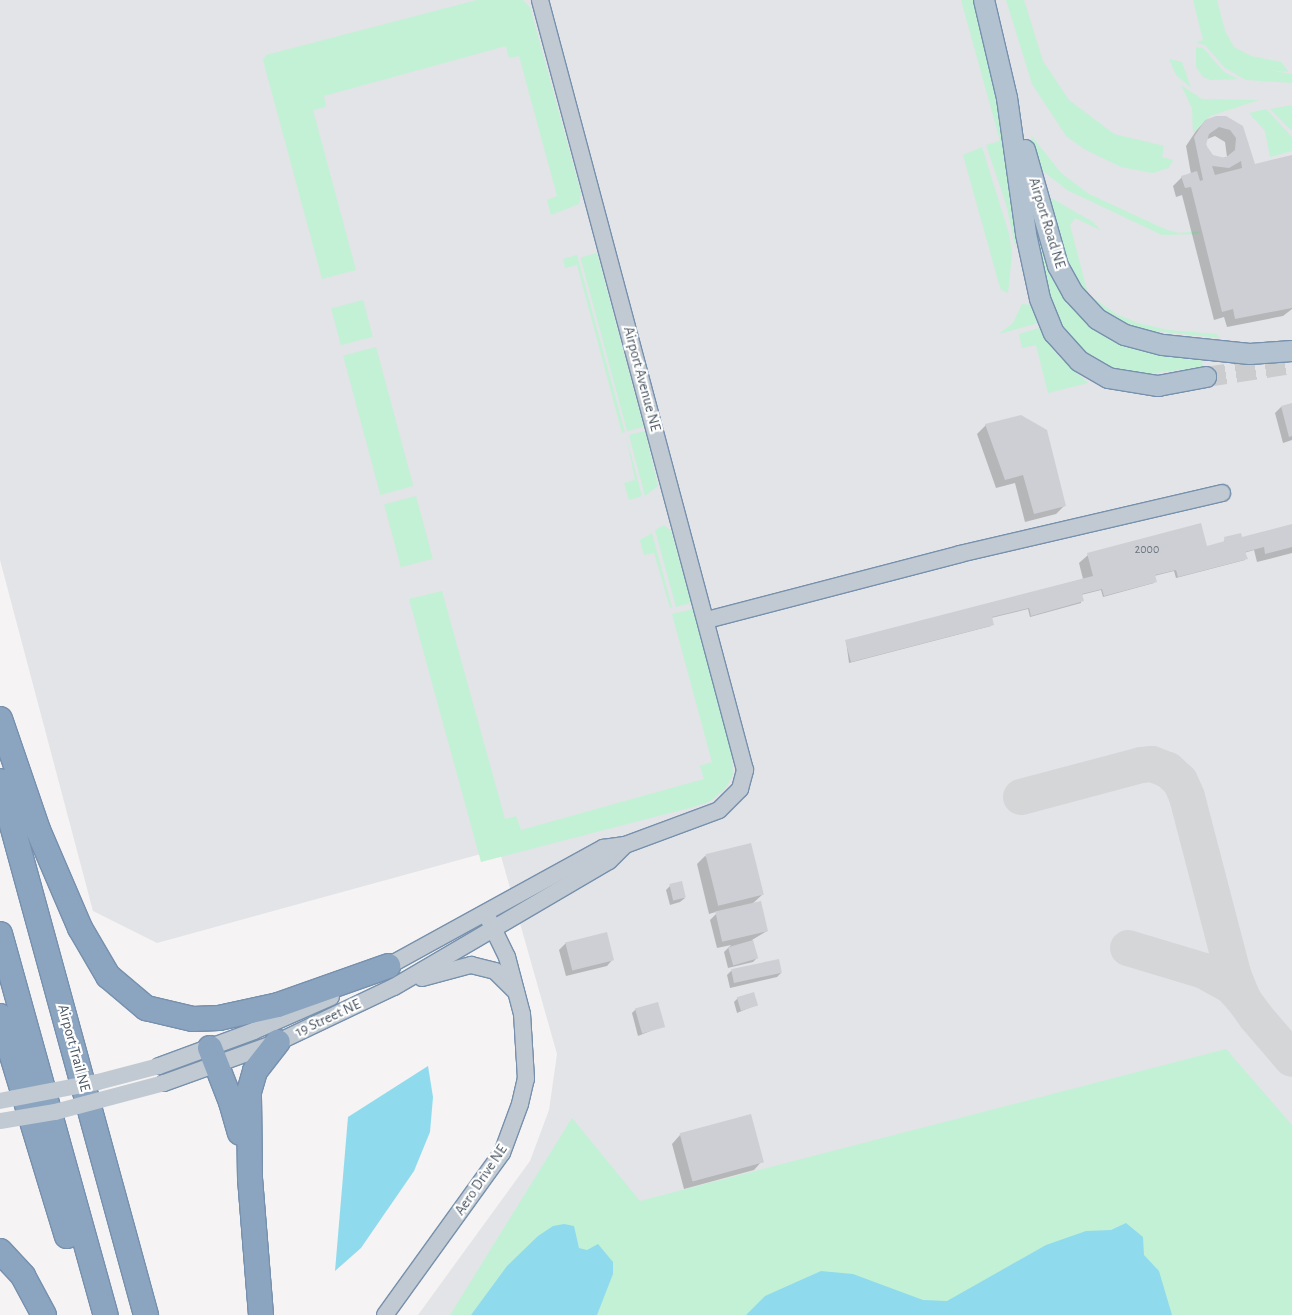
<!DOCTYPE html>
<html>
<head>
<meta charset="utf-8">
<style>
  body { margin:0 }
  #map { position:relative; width:1292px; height:1315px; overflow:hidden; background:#f5f3f3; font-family:"Alegreya Sans",sans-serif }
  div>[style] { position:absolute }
  .airport>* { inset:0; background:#e2e4e7 }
  .green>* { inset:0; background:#c3f1d5; transform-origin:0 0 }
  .water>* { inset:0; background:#90daee }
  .shadow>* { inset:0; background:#0003 }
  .taxiway>* { height:36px; margin:-18px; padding:0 18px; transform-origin:18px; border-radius:18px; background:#d5d6d8 }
  .building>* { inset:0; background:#cdcfd5; transform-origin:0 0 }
  .major-tunnel>* { height:20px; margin-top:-10px; transform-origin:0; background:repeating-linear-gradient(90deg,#caccce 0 20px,transparent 0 30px) }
  .roads { filter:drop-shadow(1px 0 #7690ad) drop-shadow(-1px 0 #7690ad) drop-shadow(0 1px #7690ad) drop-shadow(0 -1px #7690ad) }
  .minor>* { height:16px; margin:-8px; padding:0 8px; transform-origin:8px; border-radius:8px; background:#c1cad2 }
  .major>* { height:20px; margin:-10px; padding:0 10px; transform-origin:10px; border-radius:10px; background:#b3c2d1 }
  .highway>* { height:24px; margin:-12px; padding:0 12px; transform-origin:12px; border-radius:12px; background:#8ba5c1 }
  .minor-bridge>* { height:16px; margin:-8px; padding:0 8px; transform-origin:8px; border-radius:8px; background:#c1cad2 }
  span { translate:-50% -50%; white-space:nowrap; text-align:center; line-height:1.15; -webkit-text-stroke:4.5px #fff; paint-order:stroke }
  .number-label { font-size:12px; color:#6b747e }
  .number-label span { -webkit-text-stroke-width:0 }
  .street-label { font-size:15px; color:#4a5661 }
</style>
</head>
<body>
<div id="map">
  <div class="airport">
    <div style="clip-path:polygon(0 0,1292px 0,1292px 1315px,418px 1315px,530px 1161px,549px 1110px,557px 1054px,499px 849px,157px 943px,93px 911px,0 560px)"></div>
  </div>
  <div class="green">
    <div style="clip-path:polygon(477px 0,523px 0,530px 7px,581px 193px,579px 204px,551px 215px,547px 200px,557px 196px,519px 56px,509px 58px,506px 46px,324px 96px,326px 107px,313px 110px,356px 270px,322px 279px,263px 60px,266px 55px)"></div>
    <div style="clip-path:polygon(961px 0,973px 0,999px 109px,1018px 230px,1016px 249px,1006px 204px,986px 145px,1000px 141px)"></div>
    <div style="clip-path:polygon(1006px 0,1024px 0,1043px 61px,1069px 100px,1114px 134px,1164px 146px,1162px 157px,1173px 160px,1169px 168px,1152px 173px,1121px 167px,1084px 149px,1066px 136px,1032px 84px)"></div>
    <div style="clip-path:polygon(1193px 0,1217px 0,1225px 31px,1234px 47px,1251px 56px,1281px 62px,1289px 72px,1267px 70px,1292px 74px,1292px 83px,1246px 80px,1225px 68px,1205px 45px,1196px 43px,1203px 40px)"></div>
    <div style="clip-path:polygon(1196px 47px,1203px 48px,1224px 72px,1238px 79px,1211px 80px,1203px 77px,1196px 67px)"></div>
    <div style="clip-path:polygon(1169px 59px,1182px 62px,1191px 88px,1176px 75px)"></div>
    <div style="clip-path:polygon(1181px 85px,1202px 99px,1259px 100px,1210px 116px,1193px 133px,1192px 108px)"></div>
    <div style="clip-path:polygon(1292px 105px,1292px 131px,1270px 109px)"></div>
    <div style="clip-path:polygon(1266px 109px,1292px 137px,1292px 151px,1270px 157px,1265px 131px,1249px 113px)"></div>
    <div style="clip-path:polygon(1031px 135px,1061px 173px,1089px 194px,1167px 230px,1179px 233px,1199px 231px,1199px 234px,1162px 235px,1067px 190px,1043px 171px,1033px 151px)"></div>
    <div style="clip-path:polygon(982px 147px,1009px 234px,1012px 253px,1008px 293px,1001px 290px,999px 284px,963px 155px)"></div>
    <div style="clip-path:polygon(1044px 194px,1093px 222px,1100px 230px,1075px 218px,1070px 225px,1088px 294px,1116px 314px,1138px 323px,1168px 330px,1216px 334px,1220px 338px,1143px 330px,1108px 315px,1095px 304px,1069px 269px)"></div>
    <div style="clip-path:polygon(1039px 230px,1077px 310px,1201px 355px,1203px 367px,1138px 375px,1110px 371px,1086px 358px,1055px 319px,1041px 264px,1036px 231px)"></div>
    <div style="left:597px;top:253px;width:180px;height:17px;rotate:75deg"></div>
    <div style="clip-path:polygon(577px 255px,625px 432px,622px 433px,577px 265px,565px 268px,563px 259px)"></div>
    <div style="left:363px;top:300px;width:38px;height:33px;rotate:75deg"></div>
    <div style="clip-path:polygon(1022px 304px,1031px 305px,1038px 323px,999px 334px,1013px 323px)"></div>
    <div style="clip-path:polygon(1039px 328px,1058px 356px,1088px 383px,1048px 393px,1036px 345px,1022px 348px,1019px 334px)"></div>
    <div style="left:376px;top:347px;width:144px;height:34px;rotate:75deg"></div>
    <div style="clip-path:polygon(645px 431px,658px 486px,645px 496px,629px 435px)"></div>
    <div style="clip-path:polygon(626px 436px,642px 496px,629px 500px,624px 483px,635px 480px)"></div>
    <div style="left:416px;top:496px;width:65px;height:33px;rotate:75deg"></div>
    <div style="clip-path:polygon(664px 525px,671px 531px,691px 603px,676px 607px,655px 530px)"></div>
    <div style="clip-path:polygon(652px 533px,672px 607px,670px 608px,654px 553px,644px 555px,641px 545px,640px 540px)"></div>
    <div style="clip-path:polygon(442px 591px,505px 819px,516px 816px,521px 830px,704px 779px,700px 766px,712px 762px,672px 614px,693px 609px,732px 756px,733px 775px,725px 789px,709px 802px,693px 807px,481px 862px,409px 599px)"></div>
    <div style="clip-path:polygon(1226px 1049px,1292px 1125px,1292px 1315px,450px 1315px,572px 1118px,640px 1201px)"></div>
  </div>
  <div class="water">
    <div style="clip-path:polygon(428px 1066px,433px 1097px,430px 1132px,414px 1171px,361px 1248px,335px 1271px,348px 1117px)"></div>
    <div style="clip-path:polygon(1126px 1223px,1143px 1237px,1144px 1255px,1159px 1271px,1172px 1315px,746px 1315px,765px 1296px,821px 1271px,853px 1274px,923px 1300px,947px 1301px,1046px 1245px,1086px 1231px,1111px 1230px)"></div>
    <div style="clip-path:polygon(564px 1224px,574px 1226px,579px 1248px,587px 1250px,598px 1244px,613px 1262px,613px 1274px,597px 1315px,471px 1315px,507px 1266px,538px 1236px,553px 1226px)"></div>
  </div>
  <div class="shadow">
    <div style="clip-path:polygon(evenodd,1226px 117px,1254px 166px,1292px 156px,1292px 309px,1283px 316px,1227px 327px,1224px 317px,1214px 320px,1182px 195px,1176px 197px,1173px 186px,1182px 177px,1191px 174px,1186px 146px,1196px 131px,1205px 121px,1226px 117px,1215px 136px,1225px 142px,1227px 157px,1218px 159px,1208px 152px,1205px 140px,1215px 136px)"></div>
    <div style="clip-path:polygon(1292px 404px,1292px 440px,1283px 443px,1275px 413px,1281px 407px)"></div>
    <div style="clip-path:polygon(986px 425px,1065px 505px,1056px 514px,1025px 522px,1015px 483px,996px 488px,977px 434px)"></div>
    <div style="clip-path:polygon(1292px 525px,1292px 553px,1257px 562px,1254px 550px,1244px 553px,1245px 560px,1176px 578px,1174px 571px,1154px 576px,1154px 583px,1103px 597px,1101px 590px,1081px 595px,1081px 603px,1030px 617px,1028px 609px,991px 618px,991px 626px,849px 663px,846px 641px,1083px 579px,1079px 563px,1088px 555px,1206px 547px,1224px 543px,1225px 538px,1241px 539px)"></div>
    <div style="clip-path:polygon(705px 856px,763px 894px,751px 905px,767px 931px,752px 940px,757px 958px,753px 962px,728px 968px,724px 952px,731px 945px,717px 948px,710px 920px,719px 911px,709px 914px,697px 864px)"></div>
    <div style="clip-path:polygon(670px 886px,685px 898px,680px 902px,670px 905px,666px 890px)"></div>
    <div style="clip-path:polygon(566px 943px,613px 959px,607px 966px,566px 976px,559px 950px)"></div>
    <div style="clip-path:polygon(731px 971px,781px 973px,777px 977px,730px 988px,727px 975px)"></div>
    <div style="clip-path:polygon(738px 998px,756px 1005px,737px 1013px,734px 1002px)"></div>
    <div style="clip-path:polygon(636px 1009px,663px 1026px,638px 1036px,632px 1013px)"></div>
    <div style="clip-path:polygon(680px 1135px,762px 1161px,754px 1170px,684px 1189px,672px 1144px)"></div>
  </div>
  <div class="taxiway">
    <div style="left:1021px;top:797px;width:124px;rotate:-14.9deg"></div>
    <div style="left:1141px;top:765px;width:11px;rotate:-5deg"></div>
    <div style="left:1152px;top:764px;width:17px;rotate:21deg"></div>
    <div style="left:1168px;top:770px;width:16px;rotate:43deg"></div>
    <div style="left:1180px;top:781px;width:17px;rotate:66deg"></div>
    <div style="left:1187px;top:797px;width:183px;rotate:75.4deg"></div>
    <div style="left:1233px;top:974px;width:27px;rotate:68deg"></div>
    <div style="left:1243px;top:999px;width:22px;rotate:54deg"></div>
    <div style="left:1256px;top:1017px;width:55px;rotate:49.4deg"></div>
    <div style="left:1128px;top:948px;width:79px;rotate:16.8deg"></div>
    <div style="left:1204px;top:971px;width:31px;rotate:29deg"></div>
    <div style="left:1231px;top:986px;width:18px;rotate:47deg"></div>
  </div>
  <div class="building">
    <div style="clip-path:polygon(evenodd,1216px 116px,1226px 116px,1243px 126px,1255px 164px,1292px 155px,1292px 308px,1235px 319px,1233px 309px,1222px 312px,1191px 187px,1185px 188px,1181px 176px,1197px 171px,1200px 181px,1203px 180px,1194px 137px,1205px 120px,1216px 116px,1219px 127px,1230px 130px,1236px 138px,1235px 150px,1225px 158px,1213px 155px,1206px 145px,1209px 134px,1219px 127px,1216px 116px,1241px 161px,1242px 168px,1215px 175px,1212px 166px,1229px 168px,1241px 161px)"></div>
    <div style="clip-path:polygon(1292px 403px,1292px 436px,1289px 437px,1281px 406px)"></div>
    <div style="clip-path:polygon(1021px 415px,1047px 430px,1066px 506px,1034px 514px,1023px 475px,1005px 480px,985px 424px)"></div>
    <div style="clip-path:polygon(1201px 523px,1207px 546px,1225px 541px,1224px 537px,1241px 533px,1242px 537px,1292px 524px,1292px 547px,1265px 554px,1264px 547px,1245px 552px,1248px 559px,1178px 577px,1176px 570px,1155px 575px,1157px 582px,1104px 596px,1102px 589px,1082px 594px,1084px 601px,1031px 616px,1029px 608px,992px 617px,994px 625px,851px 662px,845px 640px,1093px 576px,1087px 553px)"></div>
    <div style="left:751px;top:843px;width:53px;height:47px;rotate:76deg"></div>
    <div style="left:682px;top:881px;width:17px;height:13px;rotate:77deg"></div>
    <div style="left:761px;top:901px;width:31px;height:47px;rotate:77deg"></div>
    <div style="left:607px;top:932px;width:29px;height:43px;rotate:76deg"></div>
    <div style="left:753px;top:940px;width:19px;height:26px;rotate:74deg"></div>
    <div style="left:779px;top:959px;width:14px;height:49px;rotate:78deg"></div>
    <div style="left:754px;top:992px;width:14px;height:18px;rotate:73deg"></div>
    <div style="left:658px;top:1002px;width:26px;height:24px;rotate:74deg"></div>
    <div style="left:751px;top:1114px;width:50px;height:74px;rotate:75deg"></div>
  </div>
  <div class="major-tunnel">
    <div style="left:1206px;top:377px;width:87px;rotate:-8.6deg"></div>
  </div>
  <div class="roads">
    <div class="minor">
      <div style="left:707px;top:620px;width:261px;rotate:-14.6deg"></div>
      <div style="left:960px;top:554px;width:269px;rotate:-13.1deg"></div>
      <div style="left:379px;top:971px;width:256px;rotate:-28.8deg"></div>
      <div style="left:603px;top:848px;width:22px;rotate:-8deg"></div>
      <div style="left:625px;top:845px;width:100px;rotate:-20.4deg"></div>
      <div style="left:719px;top:810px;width:30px;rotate:-45deg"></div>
      <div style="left:740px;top:789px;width:20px;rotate:-75deg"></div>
      <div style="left:745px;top:770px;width:797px;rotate:-104.91deg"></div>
      <div style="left:422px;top:978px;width:51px;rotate:-14.9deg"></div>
      <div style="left:471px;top:965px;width:25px;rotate:14deg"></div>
      <div style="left:495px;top:971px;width:30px;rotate:45deg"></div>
      <div style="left:159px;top:1066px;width:101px;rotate:-20.2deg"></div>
      <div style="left:254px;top:1031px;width:84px;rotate:-23.8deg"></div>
      <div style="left:164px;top:1083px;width:121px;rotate:-19.8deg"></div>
      <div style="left:278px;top:1042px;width:128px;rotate:-25.4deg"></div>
      <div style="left:394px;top:987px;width:249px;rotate:-30.4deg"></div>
      <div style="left:609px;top:861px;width:23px;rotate:-45deg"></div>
      <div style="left:385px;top:1315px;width:200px;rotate:-54.2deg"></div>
      <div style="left:502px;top:1153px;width:52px;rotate:-69.8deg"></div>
      <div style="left:520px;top:1104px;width:26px;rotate:-77deg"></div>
      <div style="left:526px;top:1079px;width:65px;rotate:-93.5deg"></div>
      <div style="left:522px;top:1014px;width:59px;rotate:-104.7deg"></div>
      <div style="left:507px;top:957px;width:43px;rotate:-116deg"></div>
    </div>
    <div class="major">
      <div style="left:984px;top:0;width:101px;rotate:76.8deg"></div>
      <div style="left:1007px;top:98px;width:137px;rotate:82deg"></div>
      <div style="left:1026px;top:234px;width:66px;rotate:77.8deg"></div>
      <div style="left:1040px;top:299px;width:37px;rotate:68deg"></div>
      <div style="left:1054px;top:333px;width:38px;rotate:48deg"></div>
      <div style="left:1079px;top:361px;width:34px;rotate:30deg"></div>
      <div style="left:1108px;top:378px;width:51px;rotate:9.1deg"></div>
      <div style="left:1158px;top:386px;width:49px;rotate:-10.6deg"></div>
      <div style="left:1025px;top:150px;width:121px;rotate:74.1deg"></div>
      <div style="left:1058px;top:266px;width:31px;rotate:61deg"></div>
      <div style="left:1073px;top:293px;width:35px;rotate:47deg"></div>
      <div style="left:1097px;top:319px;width:32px;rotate:30deg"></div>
      <div style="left:1125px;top:335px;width:39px;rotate:15deg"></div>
      <div style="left:1163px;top:345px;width:87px;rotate:5.9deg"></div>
      <div style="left:1250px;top:354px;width:42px;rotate:-4.1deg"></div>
    </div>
    <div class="highway">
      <div style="left:0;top:719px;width:117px;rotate:71.1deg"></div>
      <div style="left:38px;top:830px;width:107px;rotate:66.8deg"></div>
      <div style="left:80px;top:928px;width:56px;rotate:59.7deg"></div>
      <div style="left:108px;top:976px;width:50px;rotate:40.1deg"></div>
      <div style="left:146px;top:1008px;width:48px;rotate:13.2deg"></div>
      <div style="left:193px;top:1019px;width:26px;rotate:-2deg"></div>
      <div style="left:219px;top:1018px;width:60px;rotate:-12.4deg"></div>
      <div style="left:278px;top:1005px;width:117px;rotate:-19.5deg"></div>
      <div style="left:0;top:781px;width:554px;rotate:74.71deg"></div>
      <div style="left:0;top:934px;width:395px;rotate:74.5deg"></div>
      <div style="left:0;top:1016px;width:230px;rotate:73.1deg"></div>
      <div style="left:210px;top:1048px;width:58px;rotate:68.7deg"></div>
      <div style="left:231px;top:1102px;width:32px;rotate:74deg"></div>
      <div style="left:0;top:1251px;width:34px;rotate:47deg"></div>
      <div style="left:23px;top:1276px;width:44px;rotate:61.7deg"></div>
      <div style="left:261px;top:1315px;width:136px;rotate:-94.6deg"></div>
      <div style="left:250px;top:1179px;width:87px;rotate:-90.7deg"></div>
      <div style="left:249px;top:1092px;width:22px;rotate:-74deg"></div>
      <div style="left:255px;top:1071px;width:37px;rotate:-52deg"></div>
    </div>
  </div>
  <div class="minor-bridge">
    <div style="left:0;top:1101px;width:100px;rotate:-11deg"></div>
    <div style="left:98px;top:1082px;width:63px;rotate:-14.7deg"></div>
    <div style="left:0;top:1121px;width:56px;rotate:-9.3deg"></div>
    <div style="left:55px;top:1112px;width:113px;rotate:-14.9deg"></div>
  </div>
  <div class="number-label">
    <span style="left:1147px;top:550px">2000</span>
  </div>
  <div class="street-label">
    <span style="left:1047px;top:223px;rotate:73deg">Airport Road NE</span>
    <span style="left:642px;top:379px;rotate:75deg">Airport Avenue NE</span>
    <span style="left:328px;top:1018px;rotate:-25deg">19 Street NE</span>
    <span style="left:74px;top:1048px;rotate:75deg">Airport Trail NE</span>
    <span style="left:481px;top:1180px;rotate:-56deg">Aero Drive NE</span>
  </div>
</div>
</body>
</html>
